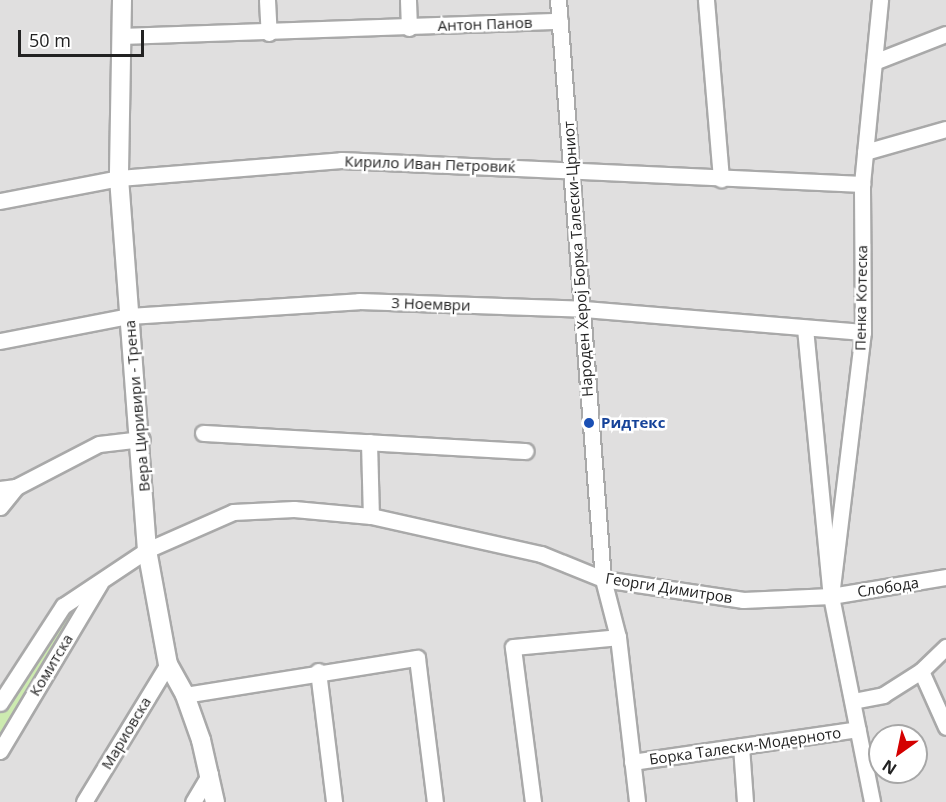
<!DOCTYPE html>
<html>
<head>
<meta charset="utf-8">
<style>
  body { margin:0 }
  #map { position:relative; width:946px; height:802px; overflow:hidden; background:#f2efe9; font-family:"Open Sans",sans-serif }
  div>[style] { position:absolute }
  .residential>* { inset:0; background:#e0dfdf }
  .grass>* { inset:0; background:#cdebb0 }
  .roads { filter:drop-shadow(2px 0 #a9a9a9) drop-shadow(-2px 0 #a9a9a9) drop-shadow(0 2px #a9a9a9) drop-shadow(0 -2px #a9a9a9) }
  .minor>* { height:15px; margin:-7.5px; padding:0 7.5px; transform-origin:7.5px; border-radius:7.5px; background:#fff }
  .tertiary>* { height:18px; margin:-9px; padding:0 9px; transform-origin:9px; border-radius:9px; background:#fff }
  .dots>* { width:16px; height:16px; translate:-50% -50%; box-sizing:border-box; border:3px solid #fff; border-radius:50% }
  span { translate:-50% -50%; white-space:nowrap; text-align:center; line-height:1.15; -webkit-text-stroke:5px #fff; paint-order:stroke }
  .street-label { font-size:15px; color:#222 }
  .transit-label { font-size:15px; color:#164399; font-weight:700 }
  .left { translate:0 -50%; text-align:left }
  .north { position:absolute; left:868px; top:724px; width:60px; height:60px; box-sizing:border-box; background:#fff; border:2px solid #a7a7a7; border-radius:50%; rotate:213deg; font-size:16px; font-weight:700; line-height:24px; text-align:center; color:#222 }
  .north::after { content:''; display:block; margin:auto; width:21px; height:27px; background:#d40000; clip-path:polygon(50% 0,100% 100%,50% 72%,0 100%) }
  .scale { position:absolute; left:18px; top:30px; width:126px; height:27px; box-sizing:border-box; border:3px solid #222; border-top:0; padding-left:8px; font-size:18px; line-height:21px; white-space:nowrap; color:#222; -webkit-text-stroke:4px #fff; paint-order:stroke }
</style>
</head>
<body>
<div id="map">
  <div class="residential">
    <div style="clip-path:polygon(evenodd,0 0,946px 0,946px 802px,0 802px,0 0,880px 736px,916px 736px,916px 772px,880px 772px,880px 736px)"></div>
  </div>
  <div class="grass">
    <div style="clip-path:polygon(102px 580px,0 751px,0 703px,63px 606px)"></div>
  </div>
  <div class="roads">
    <div class="minor">
      <div style="left:267px;top:0;width:33px;rotate:87deg"></div>
      <div style="left:408px;top:0;width:28px;rotate:88deg"></div>
      <div style="left:558px;top:0;width:581px;rotate:85.56deg"></div>
      <div style="left:603px;top:579px;width:60px;rotate:75.5deg"></div>
      <div style="left:618px;top:637px;width:166px;rotate:83.4deg"></div>
      <div style="left:706px;top:0;width:180px;rotate:85.2deg"></div>
      <div style="left:121px;top:36px;width:439px;rotate:-2deg"></div>
      <div style="left:874px;top:62px;width:77px;rotate:-21.3deg"></div>
      <div style="left:865px;top:152px;width:84px;rotate:-15.9deg"></div>
      <div style="left:0;top:201px;width:121px;rotate:-10.9deg"></div>
      <div style="left:119px;top:178px;width:223px;rotate:-4.6deg"></div>
      <div style="left:341px;top:160px;width:522px;rotate:2.64deg"></div>
      <div style="left:805px;top:328px;width:269px;rotate:84.5deg"></div>
      <div style="left:831px;top:596px;width:210px;rotate:78.7deg"></div>
      <div style="left:0;top:341px;width:131px;rotate:-11deg"></div>
      <div style="left:129px;top:316px;width:230px;rotate:-3.7deg"></div>
      <div style="left:359px;top:301px;width:225px;rotate:2deg"></div>
      <div style="left:584px;top:309px;width:280px;rotate:4.7deg"></div>
      <div style="left:203px;top:433px;width:323px;rotate:3.2deg"></div>
      <div style="left:369px;top:442px;width:74px;rotate:88.5deg"></div>
      <div style="left:0;top:489px;width:16px;rotate:-7deg"></div>
      <div style="left:16px;top:487px;width:93px;rotate:-27.4deg"></div>
      <div style="left:99px;top:444px;width:43px;rotate:-6.6deg"></div>
      <div style="left:0;top:507px;width:26px;rotate:-51deg"></div>
      <div style="left:831px;top:596px;width:266px;rotate:-83.1deg"></div>
      <div style="left:863px;top:332px;width:148px;rotate:-90.4deg"></div>
      <div style="left:862px;top:184px;width:185px;rotate:-84.4deg"></div>
      <div style="left:318px;top:671px;width:132px;rotate:83deg"></div>
      <div style="left:921px;top:671px;width:61px;rotate:65.9deg"></div>
      <div style="left:185px;top:695px;width:235px;rotate:-9.1deg"></div>
      <div style="left:417px;top:658px;width:145px;rotate:82.9deg"></div>
      <div style="left:853px;top:701px;width:31px;rotate:-11deg"></div>
      <div style="left:883px;top:695px;width:45px;rotate:-32.3deg"></div>
      <div style="left:921px;top:671px;width:35px;rotate:-44deg"></div>
      <div style="left:0;top:703px;width:116px;rotate:-57deg"></div>
      <div style="left:63px;top:606px;width:101px;rotate:-33.7deg"></div>
      <div style="left:147px;top:550px;width:94px;rotate:-23.8deg"></div>
      <div style="left:233px;top:512px;width:61px;rotate:-2.8deg"></div>
      <div style="left:294px;top:509px;width:77px;rotate:5.2deg"></div>
      <div style="left:371px;top:516px;width:174px;rotate:12.6deg"></div>
      <div style="left:541px;top:554px;width:67px;rotate:22deg"></div>
      <div style="left:603px;top:579px;width:142px;rotate:8.5deg"></div>
      <div style="left:743px;top:600px;width:88px;rotate:-2.6deg"></div>
      <div style="left:831px;top:596px;width:117px;rotate:-9.4deg"></div>
      <div style="left:741px;top:746px;width:56px;rotate:85.9deg"></div>
      <div style="left:0;top:751px;width:196px;rotate:-59.2deg"></div>
      <div style="left:632px;top:762px;width:228px;rotate:-8.3deg"></div>
      <div style="left:84px;top:802px;width:162px;rotate:-58.7deg"></div>
      <div style="left:193px;top:802px;width:33px;rotate:-59deg"></div>
      <div style="left:533px;top:802px;width:156px;rotate:-97.4deg"></div>
      <div style="left:513px;top:647px;width:105px;rotate:-5.4deg"></div>
    </div>
    <div class="tertiary">
      <div style="left:122px;top:0;width:178px;rotate:91deg"></div>
      <div style="left:119px;top:178px;width:373px;rotate:85.7deg"></div>
      <div style="left:147px;top:550px;width:116px;rotate:79.6deg"></div>
      <div style="left:168px;top:664px;width:35px;rotate:61deg"></div>
      <div style="left:185px;top:695px;width:48px;rotate:70.4deg"></div>
      <div style="left:201px;top:740px;width:64px;rotate:77.3deg"></div>
    </div>
  </div>
  <div class="dots">
    <div style="left:589px;top:423px;background:#1a4fb4"></div>
  </div>
  <div class="street-label">
    <span style="left:485px;top:24px;rotate:-2deg">Антон Панов</span>
    <span style="left:430px;top:164px;rotate:2deg">Кирило Иван Петровиќ</span>
    <span style="left:578px;top:259px;rotate:-94deg">Народен Херој Борка Талески-Црниот</span>
    <span style="left:861px;top:298px;rotate:-89deg">Пенка Котеска</span>
    <span style="left:431px;top:304px;rotate:2deg">3 Ноември</span>
    <span style="left:137px;top:406px;rotate:-95deg">Вера Циривири - Трена</span>
    <span style="left:888px;top:587px;rotate:-9deg">Слобода</span>
    <span style="left:669px;top:588px;rotate:9deg">Георги Димитров</span>
    <span style="left:51px;top:665px;rotate:-59deg">Комитска</span>
    <span style="left:126px;top:733px;rotate:-59deg">Мариовска</span>
    <span style="left:745px;top:746px;rotate:-8deg">Борка Талески-Модерното</span>
  </div>
  <div class="transit-label">
    <span class="left" style="left:601px;top:423px">Ридтекс</span>
  </div>
  <div class="north">N</div>
  <div class="scale">50 m</div>
</div>
</body>
</html>
